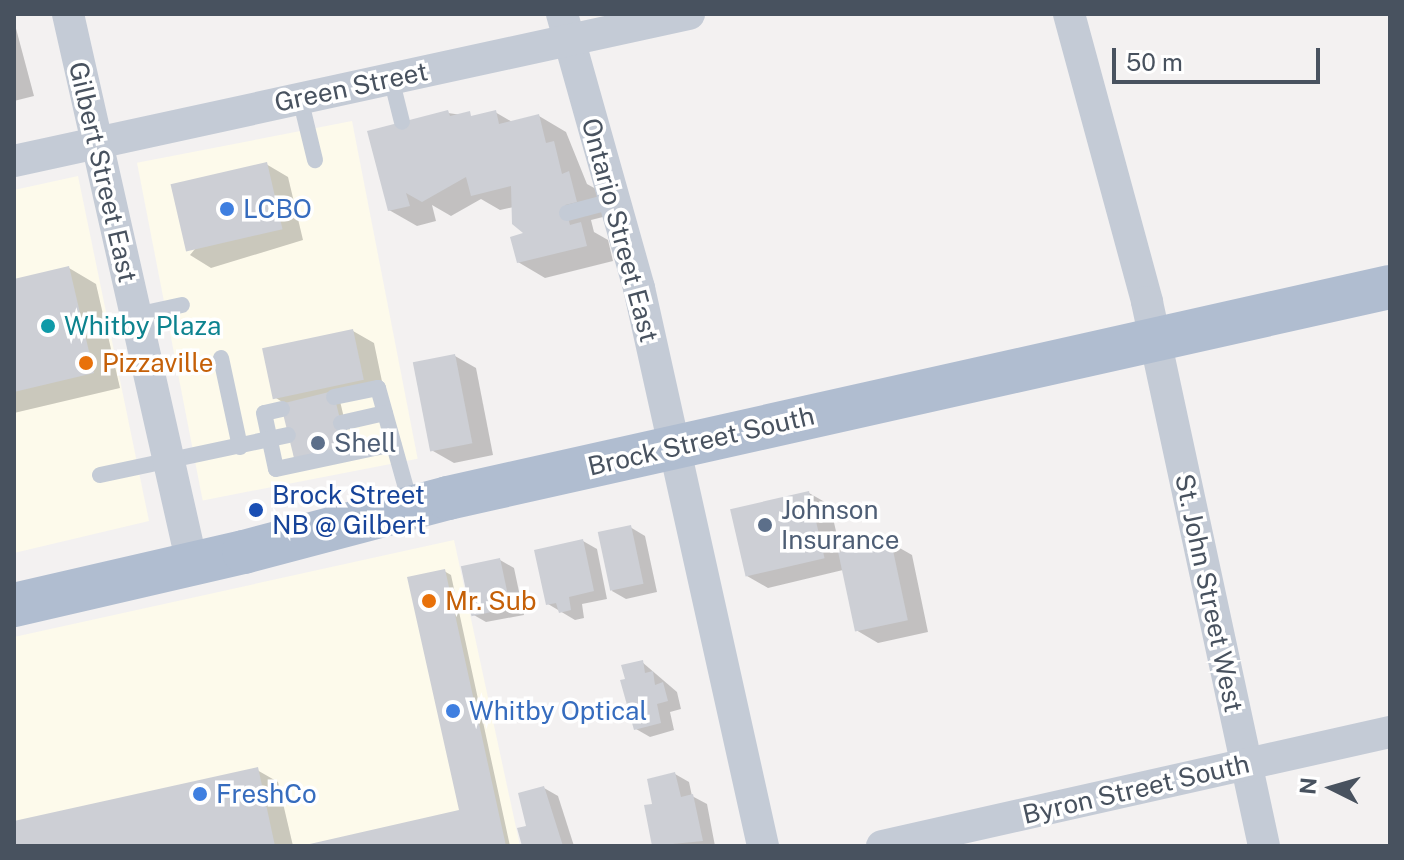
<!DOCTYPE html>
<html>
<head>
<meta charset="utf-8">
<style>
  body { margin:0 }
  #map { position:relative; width:1404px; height:860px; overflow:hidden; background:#f3f1f1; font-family:"Public Sans",sans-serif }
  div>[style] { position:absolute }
  .commercial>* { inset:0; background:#fdfaeb; transform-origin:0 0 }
  .shadow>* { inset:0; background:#0003 }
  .building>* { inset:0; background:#cdcfd5; transform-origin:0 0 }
  .lane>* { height:16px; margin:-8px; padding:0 8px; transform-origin:8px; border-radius:8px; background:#c4cbd6 }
  .street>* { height:32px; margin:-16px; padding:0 16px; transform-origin:16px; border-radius:16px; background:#c4cbd6 }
  .primary>* { height:44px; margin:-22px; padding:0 22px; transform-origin:22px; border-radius:22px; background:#b0bdd0 }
  .dots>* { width:22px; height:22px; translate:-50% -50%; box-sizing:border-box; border:4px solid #fff; border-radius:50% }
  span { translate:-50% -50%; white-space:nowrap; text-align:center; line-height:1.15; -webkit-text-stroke:7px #fff; paint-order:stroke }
  .street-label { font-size:26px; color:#48525f }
  .shop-label { font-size:26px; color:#366cbe }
  .left { translate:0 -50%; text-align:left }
  .culture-label { font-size:26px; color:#0d838f }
  .food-label { font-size:26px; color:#c56008 }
  .service-label { font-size:26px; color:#4e5e75 }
  .transit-label { font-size:26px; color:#164399 }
  .frame { position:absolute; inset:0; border:16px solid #48525f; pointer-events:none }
  .north { position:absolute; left:1292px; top:748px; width:80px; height:80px; -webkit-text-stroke:6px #fff; paint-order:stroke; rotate:275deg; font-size:22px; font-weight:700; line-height:32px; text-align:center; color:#48525f }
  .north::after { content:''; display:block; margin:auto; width:28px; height:36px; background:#48525f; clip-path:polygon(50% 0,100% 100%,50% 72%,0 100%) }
  .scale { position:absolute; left:1112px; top:48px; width:208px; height:36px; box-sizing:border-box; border:4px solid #48525f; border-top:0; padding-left:10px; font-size:24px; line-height:28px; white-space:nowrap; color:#48525f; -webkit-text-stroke:6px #fff; paint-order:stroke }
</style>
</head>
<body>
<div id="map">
  <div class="commercial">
    <div style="left:352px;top:121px;width:344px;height:219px;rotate:79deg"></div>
    <div style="clip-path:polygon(78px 176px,149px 521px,14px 553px,14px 190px)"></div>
    <div style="clip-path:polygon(454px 540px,520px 846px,14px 846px,14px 637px)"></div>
  </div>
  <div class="shadow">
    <div style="clip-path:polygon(14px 21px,34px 96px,14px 101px)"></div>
    <div style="clip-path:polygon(495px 112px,514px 123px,539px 116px,566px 132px,587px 184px,596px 189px,603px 217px,591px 220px,594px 232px,608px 240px,613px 261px,545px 278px,518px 262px,528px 234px,514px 207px,500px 210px,481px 199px,451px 216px,432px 205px,436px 221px,417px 226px,389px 210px,448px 113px,476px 117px)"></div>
    <div style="clip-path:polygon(266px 164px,288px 177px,303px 240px,211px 268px,190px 255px)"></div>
    <div style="clip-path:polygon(69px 268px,96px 284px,120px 388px,14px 413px,14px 281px)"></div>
    <div style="clip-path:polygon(353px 331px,374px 343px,384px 391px,340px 401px,351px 448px,301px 460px,294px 456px,287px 405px,276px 398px)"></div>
    <div style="clip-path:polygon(455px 356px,476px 368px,493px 455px,454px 463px,433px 451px)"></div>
    <div style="clip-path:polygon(809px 493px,830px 505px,841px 553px,891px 543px,912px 555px,928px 632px,878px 643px,856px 630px,843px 570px,768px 588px,747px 576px)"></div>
    <div style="clip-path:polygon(630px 527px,645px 536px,657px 592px,626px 599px,612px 591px)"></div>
    <div style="clip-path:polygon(583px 541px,597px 549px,607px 599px,582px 604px,584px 618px,575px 620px,548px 604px)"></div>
    <div style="clip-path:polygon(500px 560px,514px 568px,524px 615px,486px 622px,472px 614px)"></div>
    <div style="clip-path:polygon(444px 571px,451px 575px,510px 846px,304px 846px,461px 811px)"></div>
    <div style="clip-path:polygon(642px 662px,677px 692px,681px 709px,670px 712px,674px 730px,650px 737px,636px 729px,627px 680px)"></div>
    <div style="clip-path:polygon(257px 770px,278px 782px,293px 846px,14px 846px,14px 823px)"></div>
    <div style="clip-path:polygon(675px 774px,689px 782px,692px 796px,707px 804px,715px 846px,654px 846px,646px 807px,654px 806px)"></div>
    <div style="clip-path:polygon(544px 788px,558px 796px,574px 846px,524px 846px)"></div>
  </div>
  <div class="building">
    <div style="clip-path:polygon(448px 110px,450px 116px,470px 111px,471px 116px,496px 110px,499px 124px,539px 114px,546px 143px,554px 141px,562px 174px,569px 171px,577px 202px,565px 205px,570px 225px,581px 222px,587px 246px,517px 263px,510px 237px,523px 233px,512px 224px,511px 186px,471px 196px,466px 177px,422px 202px,406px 193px,410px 206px,388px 211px,367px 131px)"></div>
    <div style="left:267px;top:162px;width:69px;height:99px;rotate:77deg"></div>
    <div style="clip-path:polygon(69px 266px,94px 373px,14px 392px,14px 279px)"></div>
    <div style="left:353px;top:329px;width:52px;height:93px;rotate:78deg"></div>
    <div style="left:455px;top:354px;width:91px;height:43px;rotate:79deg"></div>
    <div style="left:333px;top:391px;width:56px;height:54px;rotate:76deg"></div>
    <div style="left:809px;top:491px;width:69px;height:81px;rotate:77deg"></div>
    <div style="left:631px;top:525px;width:60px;height:34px;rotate:78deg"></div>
    <div style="clip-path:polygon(583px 539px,594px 591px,569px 597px,571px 610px,559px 613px,556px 603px,546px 605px,534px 550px)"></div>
    <div style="left:891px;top:541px;width:81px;height:54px;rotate:78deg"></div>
    <div style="left:500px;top:558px;width:51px;height:40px;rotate:78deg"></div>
    <div style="clip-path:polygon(445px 569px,506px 846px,301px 846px,459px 810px,407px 577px)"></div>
    <div style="clip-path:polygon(643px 660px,645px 673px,653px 671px,655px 685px,663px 682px,668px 701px,657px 704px,661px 723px,634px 730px,620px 680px,625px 679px,621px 665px)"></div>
    <div style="clip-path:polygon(258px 767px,275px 846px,14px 846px,14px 821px)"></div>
    <div style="clip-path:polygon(675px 772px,681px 797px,693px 794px,703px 841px,652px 846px,644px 805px,652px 804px,647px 779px)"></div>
    <div style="clip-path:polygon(544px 786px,563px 846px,522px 846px,517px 828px,526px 826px,518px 793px)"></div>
  </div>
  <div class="lane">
    <div style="left:391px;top:78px;width:45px;rotate:76deg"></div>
    <div style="left:300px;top:98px;width:64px;rotate:76.4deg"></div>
    <div style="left:567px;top:213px;width:47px;rotate:-14.9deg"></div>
    <div style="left:136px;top:315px;width:47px;rotate:-12.3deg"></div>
    <div style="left:221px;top:358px;width:91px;rotate:77.9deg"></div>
    <div style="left:334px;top:397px;width:45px;rotate:-11.6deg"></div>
    <div style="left:378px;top:388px;width:123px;rotate:74.4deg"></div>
    <div style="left:282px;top:409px;width:18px;rotate:167deg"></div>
    <div style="left:264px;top:413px;width:57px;rotate:77.9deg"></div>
    <div style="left:276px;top:469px;width:120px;rotate:-12.1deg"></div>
    <div style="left:341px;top:423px;width:45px;rotate:-12.8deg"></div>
    <div style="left:100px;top:475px;width:192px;rotate:-12deg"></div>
  </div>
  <div class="street">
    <div style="left:68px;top:14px;width:564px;rotate:77.29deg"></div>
    <div style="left:562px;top:14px;width:285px;rotate:74.3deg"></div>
    <div style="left:639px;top:288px;width:572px;rotate:77.47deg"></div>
    <div style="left:1069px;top:14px;width:298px;rotate:74.8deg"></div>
    <div style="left:1147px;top:302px;width:556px;rotate:77.86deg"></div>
    <div style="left:14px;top:161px;width:691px;rotate:-12.29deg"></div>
    <div style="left:882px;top:846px;width:521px;rotate:-12.65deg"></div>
  </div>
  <div class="primary">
    <div style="left:14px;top:605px;width:236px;rotate:-13deg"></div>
    <div style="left:244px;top:552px;width:211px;rotate:-14.8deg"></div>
    <div style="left:448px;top:498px;width:965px;rotate:-12.63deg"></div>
  </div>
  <div class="dots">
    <div style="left:227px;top:209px;background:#3f7fe0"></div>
    <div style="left:48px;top:326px;background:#0f9aa8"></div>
    <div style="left:86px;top:363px;background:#e8710a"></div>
    <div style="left:318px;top:443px;background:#5c6f8a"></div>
    <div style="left:256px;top:510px;background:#1a4fb4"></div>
    <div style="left:765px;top:525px;background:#5c6f8a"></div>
    <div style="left:429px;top:601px;background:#e8710a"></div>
    <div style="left:453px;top:711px;background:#3f7fe0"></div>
    <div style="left:200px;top:794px;background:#3f7fe0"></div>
  </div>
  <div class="street-label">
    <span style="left:351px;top:87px;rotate:-12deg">Green Street</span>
    <span style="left:103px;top:172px;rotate:77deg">Gilbert Street East</span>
    <span style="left:620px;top:230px;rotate:75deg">Ontario Street East</span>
    <span style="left:701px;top:441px;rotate:-13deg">Brock Street South</span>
    <span style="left:1209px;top:593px;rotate:78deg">St. John Street West</span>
    <span style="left:1136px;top:789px;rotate:-13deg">Byron Street South</span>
  </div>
  <div class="shop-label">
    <span class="left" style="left:243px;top:209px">LCBO</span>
    <span class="left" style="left:469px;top:711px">Whitby Optical</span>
    <span class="left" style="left:216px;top:794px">FreshCo</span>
  </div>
  <div class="culture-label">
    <span class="left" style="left:64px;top:326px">Whitby Plaza</span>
  </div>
  <div class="food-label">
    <span class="left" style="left:102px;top:363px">Pizzaville</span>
    <span class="left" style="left:445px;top:601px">Mr. Sub</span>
  </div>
  <div class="service-label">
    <span class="left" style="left:334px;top:443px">Shell</span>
    <span class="left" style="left:781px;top:525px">Johnson<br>Insurance</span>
  </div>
  <div class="transit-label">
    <span class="left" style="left:272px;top:510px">Brock Street<br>NB @ Gilbert</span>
  </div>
  <div class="frame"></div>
  <div class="north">N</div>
  <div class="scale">50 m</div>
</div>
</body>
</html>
